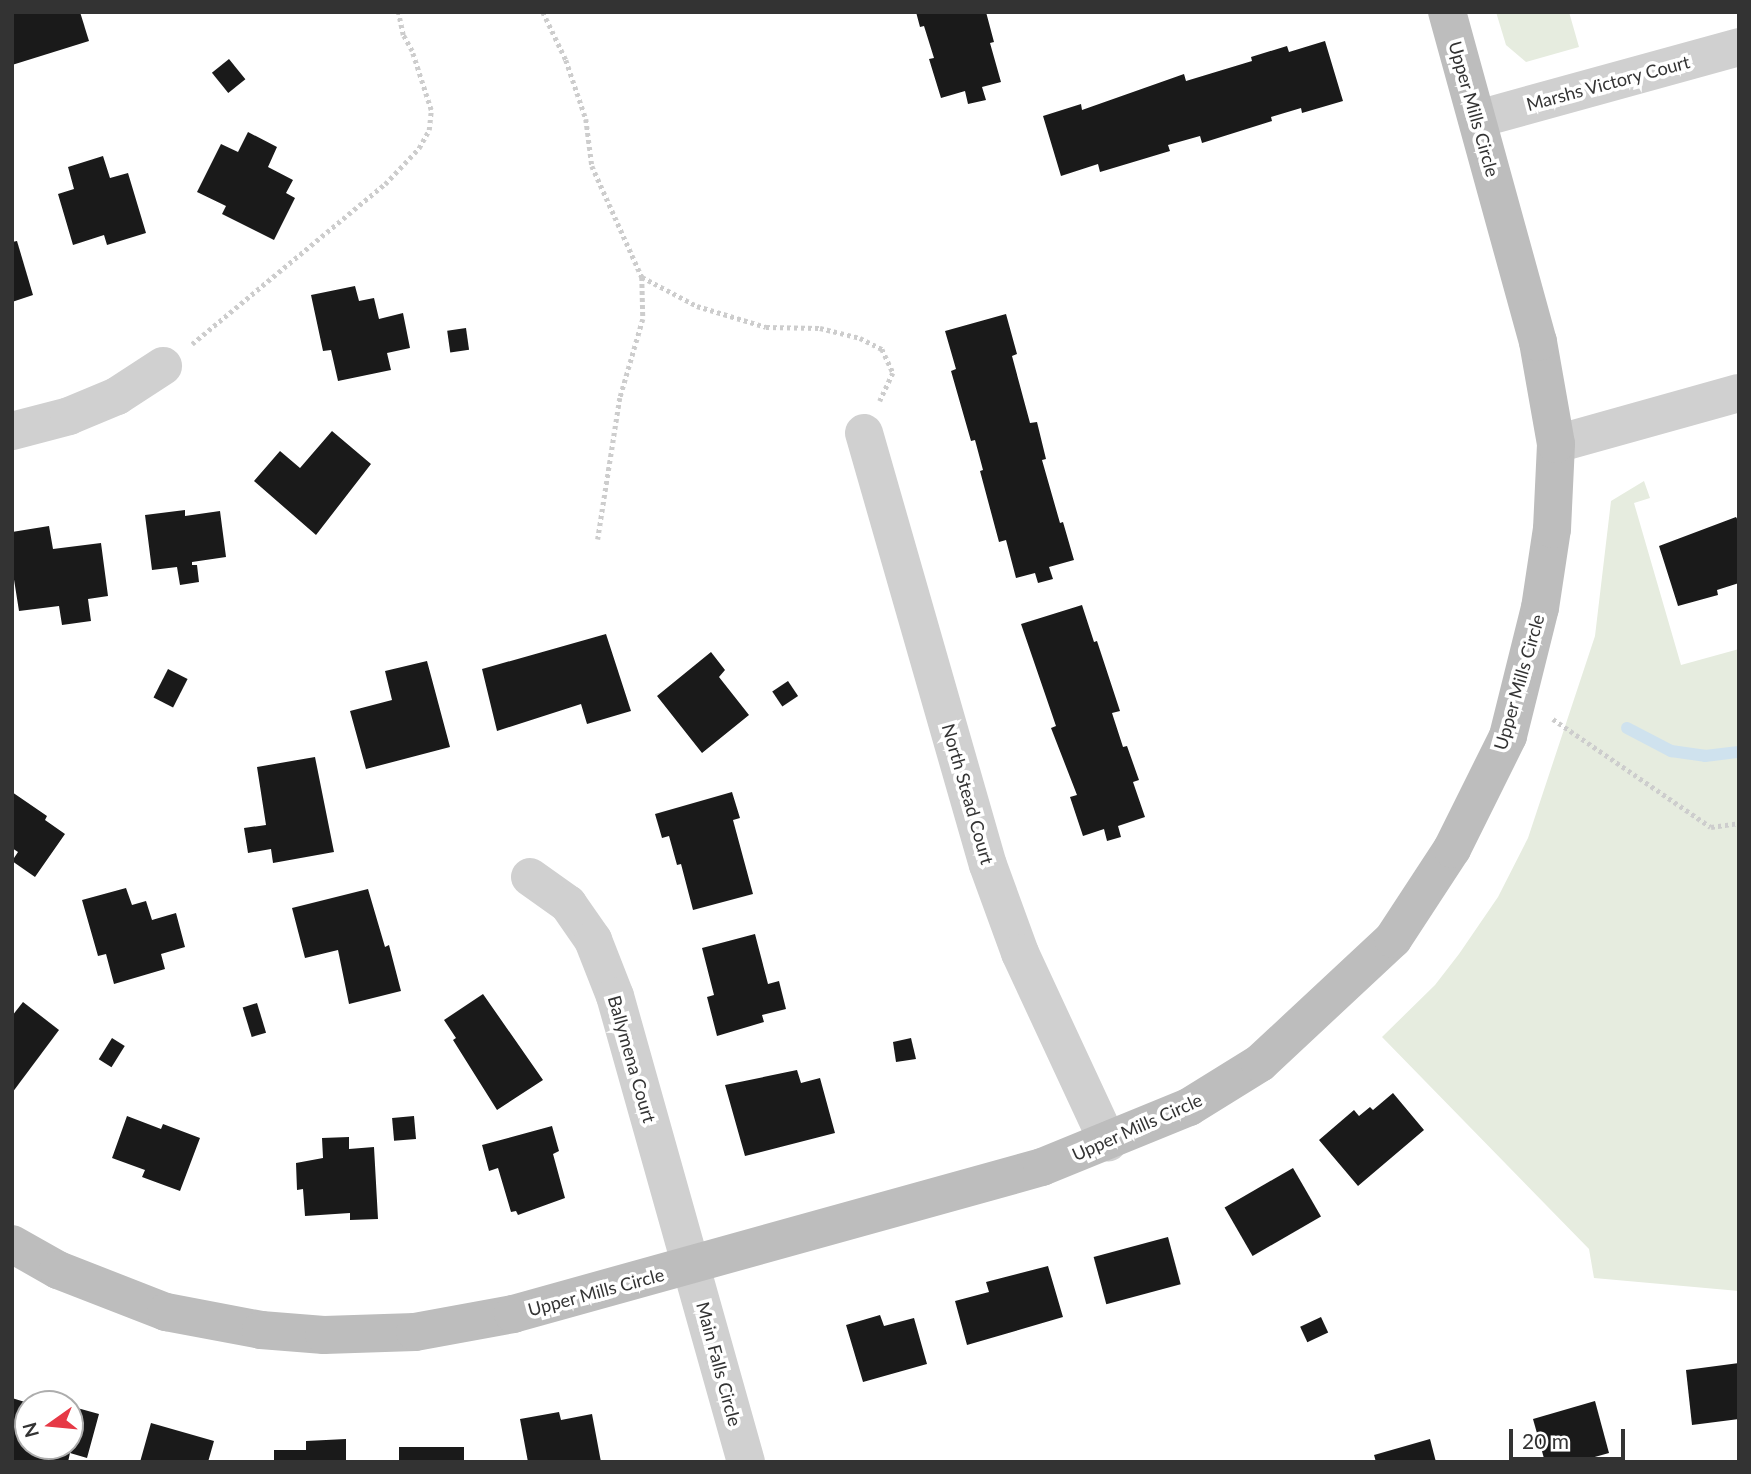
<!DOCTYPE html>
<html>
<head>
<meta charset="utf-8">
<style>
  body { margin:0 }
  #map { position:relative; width:1751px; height:1474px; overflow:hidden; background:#fff; font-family:Lato,sans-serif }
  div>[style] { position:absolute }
  .green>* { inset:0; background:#e6ecdf }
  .stream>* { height:12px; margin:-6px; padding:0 6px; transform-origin:6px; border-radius:6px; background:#cfe2ee }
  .building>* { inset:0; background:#1a1a1a; transform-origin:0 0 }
  .path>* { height:4.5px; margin-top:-2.25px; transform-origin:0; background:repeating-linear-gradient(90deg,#cdcdcd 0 3.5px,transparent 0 7px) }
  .street>* { height:38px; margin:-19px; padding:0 19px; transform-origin:19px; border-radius:19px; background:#d0d0d0 }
  .secondary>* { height:38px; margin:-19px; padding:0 19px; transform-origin:19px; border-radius:19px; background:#bdbdbd }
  span { translate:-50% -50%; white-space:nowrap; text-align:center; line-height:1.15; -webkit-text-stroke:7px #fff; paint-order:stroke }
  .street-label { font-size:18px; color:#333 }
  .frame { position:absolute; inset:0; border:14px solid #333; pointer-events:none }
  .north { position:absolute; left:14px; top:1390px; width:70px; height:70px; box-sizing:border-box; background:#fff; border:2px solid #adadad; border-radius:50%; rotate:255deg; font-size:19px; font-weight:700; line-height:28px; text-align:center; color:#333 }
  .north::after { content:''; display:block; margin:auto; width:24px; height:32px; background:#e63946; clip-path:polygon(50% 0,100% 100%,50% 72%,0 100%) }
  .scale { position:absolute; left:1509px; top:1429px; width:116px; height:32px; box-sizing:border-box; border:4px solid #333; border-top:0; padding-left:9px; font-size:21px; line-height:24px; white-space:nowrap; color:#333; -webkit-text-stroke:5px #fff; paint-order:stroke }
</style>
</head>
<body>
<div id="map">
  <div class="green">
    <div style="clip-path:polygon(1496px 12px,1569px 12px,1579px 47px,1526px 62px,1506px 45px)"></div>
    <div style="clip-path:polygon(1644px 481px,1650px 498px,1634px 503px,1681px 665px,1739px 649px,1739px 1291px,1594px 1278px,1589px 1249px,1382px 1037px,1435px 985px,1459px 954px,1498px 897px,1528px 838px,1595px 636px,1611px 501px)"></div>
  </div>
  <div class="stream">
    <div style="left:1627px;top:728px;width:50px;rotate:27.6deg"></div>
    <div style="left:1671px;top:751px;width:34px;rotate:8deg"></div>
    <div style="left:1705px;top:756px;width:34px;rotate:-7deg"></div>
  </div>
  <div class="building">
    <div style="clip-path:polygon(12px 12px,80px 12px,89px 41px,12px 65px)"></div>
    <div style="clip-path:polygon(916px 12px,986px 12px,994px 42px,990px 43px,1001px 82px,982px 87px,986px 100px,968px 104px,965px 91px,941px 98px,929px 59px,934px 58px,924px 26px,920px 27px)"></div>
    <div style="clip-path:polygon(1325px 41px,1343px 101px,1302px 113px,1301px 108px,1271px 117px,1272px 121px,1202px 143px,1200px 136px,1168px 145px,1170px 151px,1100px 172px,1098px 164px,1061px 176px,1043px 116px,1081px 104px,1082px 110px,1184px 74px,1186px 81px,1252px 61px,1251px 57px,1287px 46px,1289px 52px)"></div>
    <div style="left:229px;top:59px;width:26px;height:22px;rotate:51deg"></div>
    <div style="clip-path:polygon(248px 132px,277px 147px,268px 167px,293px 180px,286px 193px,295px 198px,274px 240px,222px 214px,226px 206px,197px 192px,221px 144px,238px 152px)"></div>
    <div style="clip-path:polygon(103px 156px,110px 178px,128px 173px,146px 233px,107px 245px,104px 235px,73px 245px,58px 194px,74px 189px,68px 167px)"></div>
    <div style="clip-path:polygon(17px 241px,33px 295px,12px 302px,12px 242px)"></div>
    <div style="clip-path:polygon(355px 286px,359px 301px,374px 298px,379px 319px,403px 313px,410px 348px,387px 353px,391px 370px,338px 381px,331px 350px,323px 351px,311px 295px)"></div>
    <div style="clip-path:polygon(1006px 314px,1017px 354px,1012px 356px,1030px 423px,1037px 422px,1046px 459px,1042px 460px,1060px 523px,1063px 522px,1074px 560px,1049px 567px,1053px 579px,1038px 583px,1035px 573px,1016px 578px,1006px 540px,999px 542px,980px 471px,983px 470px,975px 440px,971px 441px,951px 371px,956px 369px,945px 331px)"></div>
    <div style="left:466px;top:328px;width:22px;height:19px;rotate:82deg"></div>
    <div style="clip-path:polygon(332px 431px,371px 464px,316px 535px,254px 481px,280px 451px,300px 468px)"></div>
    <div style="clip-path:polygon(185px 510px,185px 516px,220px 511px,226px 557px,192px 562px,192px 565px,197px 565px,199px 582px,180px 585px,177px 567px,152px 570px,145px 515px)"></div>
    <div style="clip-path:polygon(1736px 517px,1739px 522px,1739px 583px,1717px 590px,1718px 595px,1678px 606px,1659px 546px)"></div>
    <div style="clip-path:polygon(49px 526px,53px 549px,101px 543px,108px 596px,88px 599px,91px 621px,62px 625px,59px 606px,19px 611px,12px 567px,12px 532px)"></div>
    <div style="clip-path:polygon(1082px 605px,1094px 642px,1097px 641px,1120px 711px,1112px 713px,1123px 747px,1127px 746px,1139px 780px,1133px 782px,1145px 817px,1118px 826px,1121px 837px,1107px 841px,1104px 829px,1083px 836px,1070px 797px,1077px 795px,1051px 728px,1056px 726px,1021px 624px)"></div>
    <div style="clip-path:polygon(606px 634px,631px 711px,587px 724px,581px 704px,497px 731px,482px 669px)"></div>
    <div style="clip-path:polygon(711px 652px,725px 670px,719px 677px,749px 715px,702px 753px,657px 696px)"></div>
    <div style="clip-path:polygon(427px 661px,450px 747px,366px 769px,350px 711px,392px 700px,385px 671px)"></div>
    <div style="left:168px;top:669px;width:22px;height:32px;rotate:27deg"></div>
    <div style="left:788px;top:681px;width:18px;height:19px;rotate:56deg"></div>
    <div style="clip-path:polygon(315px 757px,334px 852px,273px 863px,271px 849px,248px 853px,244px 828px,266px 825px,257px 767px)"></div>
    <div style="clip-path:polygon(12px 792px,47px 816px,45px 820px,65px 834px,35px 877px,12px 861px,18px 852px,12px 848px)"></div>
    <div style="clip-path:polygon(732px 792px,740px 818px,733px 820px,753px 894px,693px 910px,681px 864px,677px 865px,669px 836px,662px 838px,655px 814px)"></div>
    <div style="clip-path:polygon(126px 888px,132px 905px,146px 901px,152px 920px,176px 913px,185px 947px,161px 954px,165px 969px,114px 984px,106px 954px,98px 956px,82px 900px)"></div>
    <div style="clip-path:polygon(368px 889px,385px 947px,389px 945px,401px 991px,349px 1004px,338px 950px,305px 958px,292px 908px)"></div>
    <div style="clip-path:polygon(755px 934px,768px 984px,779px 981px,786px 1009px,762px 1015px,764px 1022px,717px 1036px,707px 997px,714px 995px,702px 948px)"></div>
    <div style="clip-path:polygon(483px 994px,543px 1080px,497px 1110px,453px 1040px,456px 1038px,444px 1020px)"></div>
    <div style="clip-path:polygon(23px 1002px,59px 1030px,12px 1093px,12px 1016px)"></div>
    <div style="left:257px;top:1003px;width:31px;height:15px;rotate:73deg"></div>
    <div style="left:112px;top:1038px;width:15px;height:25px;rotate:32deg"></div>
    <div style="clip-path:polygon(911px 1038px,916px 1059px,896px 1062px,893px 1042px)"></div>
    <div style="clip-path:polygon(797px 1070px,801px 1083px,820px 1078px,835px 1133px,745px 1156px,725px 1085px)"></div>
    <div style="clip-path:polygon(1393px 1093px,1424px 1130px,1358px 1186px,1319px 1140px,1354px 1110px,1359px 1116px,1370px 1107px,1373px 1110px)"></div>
    <div style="clip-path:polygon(127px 1116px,161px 1129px,163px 1124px,200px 1138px,180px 1191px,142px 1177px,145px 1170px,112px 1158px)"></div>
    <div style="left:414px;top:1116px;width:23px;height:22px;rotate:85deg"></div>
    <div style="clip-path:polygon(552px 1126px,559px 1151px,553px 1154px,565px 1198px,518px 1215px,516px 1211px,511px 1212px,498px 1168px,489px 1171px,482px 1145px)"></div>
    <div style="clip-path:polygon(349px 1137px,349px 1149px,374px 1147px,378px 1219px,350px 1220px,350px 1213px,305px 1216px,303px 1189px,297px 1190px,296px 1163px,323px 1158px,322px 1138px)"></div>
    <div style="left:1293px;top:1168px;width:56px;height:79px;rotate:60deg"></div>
    <div style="left:1168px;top:1237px;width:49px;height:77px;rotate:75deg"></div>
    <div style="clip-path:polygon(1048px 1266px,1063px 1317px,967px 1345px,955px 1301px,989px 1292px,986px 1282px)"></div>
    <div style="clip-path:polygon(880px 1315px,884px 1326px,914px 1318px,927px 1364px,863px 1382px,846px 1325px)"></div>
    <div style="left:1321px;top:1317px;width:17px;height:23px;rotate:65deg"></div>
    <div style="clip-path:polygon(1739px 1363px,1739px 1419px,1692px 1425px,1686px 1370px)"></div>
    <div style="clip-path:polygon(12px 1398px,28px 1403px,28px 1446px,70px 1446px,70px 1406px,99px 1414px,87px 1458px,70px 1453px,68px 1462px,12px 1462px)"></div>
    <div style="clip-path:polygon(44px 1399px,60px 1403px,60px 1404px,42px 1404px)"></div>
    <div style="clip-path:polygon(1595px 1401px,1609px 1453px,1577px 1462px,1545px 1462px,1533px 1419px)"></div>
    <div style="clip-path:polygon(559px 1412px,561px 1420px,592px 1414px,601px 1462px,528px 1462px,520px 1419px)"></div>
    <div style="clip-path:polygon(151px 1423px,214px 1441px,208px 1462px,140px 1462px)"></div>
    <div style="clip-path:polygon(346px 1439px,346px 1462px,274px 1462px,274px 1450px,306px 1450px,306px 1441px)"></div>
    <div style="clip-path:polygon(1430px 1439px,1436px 1462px,1376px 1462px,1374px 1455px)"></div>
    <div style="left:464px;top:1447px;width:15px;height:65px;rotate:90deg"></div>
  </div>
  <div class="path">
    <div style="left:543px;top:12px;width:53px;rotate:64.4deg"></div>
    <div style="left:566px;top:60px;width:62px;rotate:71.3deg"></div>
    <div style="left:586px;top:119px;width:47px;rotate:82.7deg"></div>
    <div style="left:592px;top:166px;width:122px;rotate:65.8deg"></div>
    <div style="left:642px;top:277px;width:42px;rotate:88.6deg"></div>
    <div style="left:643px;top:319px;width:82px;rotate:106.2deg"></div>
    <div style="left:620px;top:398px;width:143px;rotate:98.9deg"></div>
    <div style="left:642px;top:277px;width:62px;rotate:27.8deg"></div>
    <div style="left:697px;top:306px;width:72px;rotate:16.9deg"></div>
    <div style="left:766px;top:327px;width:54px;rotate:1.1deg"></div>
    <div style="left:820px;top:328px;width:41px;rotate:14deg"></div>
    <div style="left:860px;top:338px;width:25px;rotate:27deg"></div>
    <div style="left:882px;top:349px;width:26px;rotate:65deg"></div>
    <div style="left:893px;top:373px;width:31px;rotate:115deg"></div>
    <div style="left:192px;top:344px;width:251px;rotate:-39.7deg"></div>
    <div style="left:385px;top:184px;width:50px;rotate:-46.6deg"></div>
    <div style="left:419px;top:148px;width:21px;rotate:-61deg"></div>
    <div style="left:429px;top:130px;width:20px;rotate:-84deg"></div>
    <div style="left:431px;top:110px;width:62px;rotate:-107.9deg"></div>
    <div style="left:412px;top:51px;width:18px;rotate:-119deg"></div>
    <div style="left:403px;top:35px;width:24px;rotate:-102deg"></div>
    <div style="left:1553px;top:719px;width:191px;rotate:34.4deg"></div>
    <div style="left:1711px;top:827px;width:28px;rotate:-8deg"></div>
  </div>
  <div class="street">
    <div style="left:1478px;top:119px;width:271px;rotate:-15.4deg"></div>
    <div style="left:12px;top:431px;width:59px;rotate:-14.7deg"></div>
    <div style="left:69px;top:416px;width:52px;rotate:-22.6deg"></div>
    <div style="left:117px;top:396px;width:55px;rotate:-33.1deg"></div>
    <div style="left:864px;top:433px;width:449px;rotate:74deg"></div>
    <div style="left:988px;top:865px;width:94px;rotate:70deg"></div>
    <div style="left:1020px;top:953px;width:209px;rotate:65.1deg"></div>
    <div style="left:1556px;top:444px;width:190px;rotate:-15.6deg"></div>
    <div style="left:530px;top:877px;width:47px;rotate:35.4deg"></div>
    <div style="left:568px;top:904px;width:44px;rotate:55.2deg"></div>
    <div style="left:593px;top:940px;width:60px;rotate:68.6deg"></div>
    <div style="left:615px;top:996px;width:484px;rotate:74.3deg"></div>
  </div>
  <div class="secondary">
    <div style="left:12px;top:1244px;width:53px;rotate:29.5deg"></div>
    <div style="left:58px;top:1270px;width:116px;rotate:21.3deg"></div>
    <div style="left:166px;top:1312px;width:97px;rotate:10.7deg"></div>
    <div style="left:261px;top:1330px;width:63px;rotate:4.5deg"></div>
    <div style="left:324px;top:1335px;width:91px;rotate:-1.9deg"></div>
    <div style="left:415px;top:1332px;width:100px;rotate:-10.4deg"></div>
    <div style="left:513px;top:1314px;width:549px;rotate:-15.53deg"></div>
    <div style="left:1042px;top:1167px;width:159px;rotate:-22.2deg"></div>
    <div style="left:1189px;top:1107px;width:84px;rotate:-31.8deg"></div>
    <div style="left:1260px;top:1063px;width:182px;rotate:-43deg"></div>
    <div style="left:1393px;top:939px;width:108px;rotate:-56.8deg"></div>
    <div style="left:1452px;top:849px;width:126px;rotate:-63.6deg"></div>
    <div style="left:1508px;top:736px;width:132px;rotate:-76deg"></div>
    <div style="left:1540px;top:608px;width:80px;rotate:-81.4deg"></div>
    <div style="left:1552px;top:529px;width:85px;rotate:-87.3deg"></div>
    <div style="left:1556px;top:444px;width:104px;rotate:-100deg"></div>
    <div style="left:1538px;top:342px;width:342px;rotate:-105.4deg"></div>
  </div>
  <div class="street-label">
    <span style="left:1608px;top:83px;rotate:-15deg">Marshs Victory Court</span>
    <span style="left:1474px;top:109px;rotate:74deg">Upper Mills Circle</span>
    <span style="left:1519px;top:682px;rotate:-74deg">Upper Mills Circle</span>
    <span style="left:968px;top:794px;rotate:74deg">North Stead Court</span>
    <span style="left:632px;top:1059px;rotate:74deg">Ballymena Court</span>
    <span style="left:1137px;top:1127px;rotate:-24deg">Upper Mills Circle</span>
    <span style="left:596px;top:1292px;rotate:-15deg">Upper Mills Circle</span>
    <span style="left:719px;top:1364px;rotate:75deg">Main Falls Circle</span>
  </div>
  <div class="frame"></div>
  <div class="north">N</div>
  <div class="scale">20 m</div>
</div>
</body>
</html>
